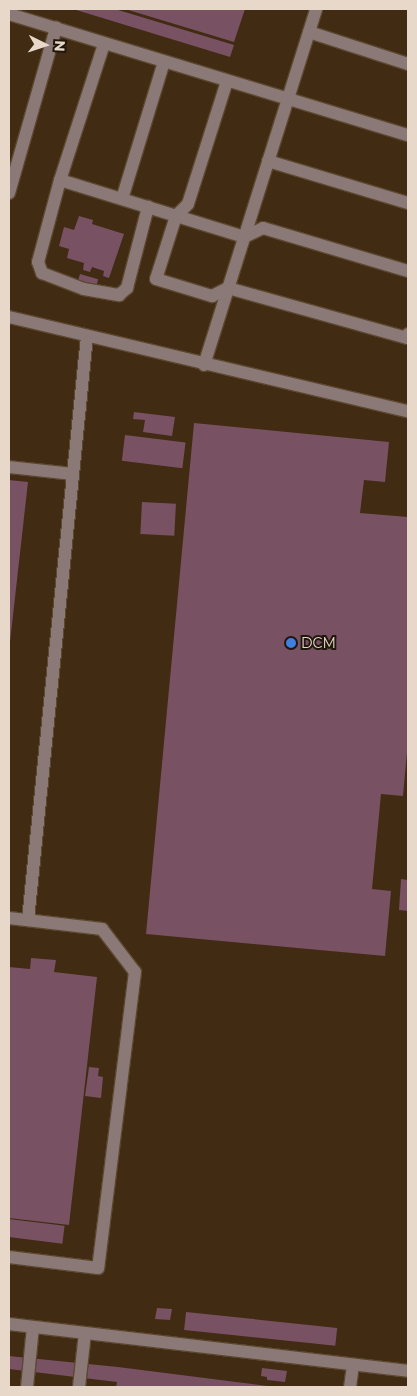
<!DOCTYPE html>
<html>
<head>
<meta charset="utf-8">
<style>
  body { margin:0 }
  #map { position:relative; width:417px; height:1396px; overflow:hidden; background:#412b12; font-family:Montserrat,sans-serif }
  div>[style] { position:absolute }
  .building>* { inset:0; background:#785163; transform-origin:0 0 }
  .roads { filter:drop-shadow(1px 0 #5c472f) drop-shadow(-1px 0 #5c472f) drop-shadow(0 1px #5c472f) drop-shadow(0 -1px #5c472f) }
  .minor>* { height:12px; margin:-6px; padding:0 6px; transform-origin:6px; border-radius:6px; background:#8b7977 }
  .dots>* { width:14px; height:14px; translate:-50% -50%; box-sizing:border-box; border:2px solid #20160c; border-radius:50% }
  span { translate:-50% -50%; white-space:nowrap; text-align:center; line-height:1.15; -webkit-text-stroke:4px #20160c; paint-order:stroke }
  .poi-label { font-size:14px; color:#e7d8ca }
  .left { translate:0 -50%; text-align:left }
  .frame { position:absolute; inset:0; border:10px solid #e7d8ca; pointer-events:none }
  .north { position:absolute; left:20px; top:20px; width:50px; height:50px; -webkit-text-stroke:4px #20160c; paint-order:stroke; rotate:94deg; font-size:14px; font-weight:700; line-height:20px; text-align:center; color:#e7d8ca }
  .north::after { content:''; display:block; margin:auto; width:18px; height:22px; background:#e7d8ca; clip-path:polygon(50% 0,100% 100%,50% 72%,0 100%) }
</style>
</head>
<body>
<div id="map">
  <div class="building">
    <div style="clip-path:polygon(73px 9px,115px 9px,234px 45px,230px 57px)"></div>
    <div style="clip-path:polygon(125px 9px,245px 9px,234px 42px)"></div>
    <div style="clip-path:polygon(79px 216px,93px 220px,92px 224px,124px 234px,109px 278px,103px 276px,104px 271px,92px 267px,90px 272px,83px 270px,84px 263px,67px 258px,69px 249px,59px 246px,64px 227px,74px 230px)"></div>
    <div style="left:80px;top:274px;width:19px;height:10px;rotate:16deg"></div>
    <div style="clip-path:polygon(134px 412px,175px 417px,172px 436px,143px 432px,145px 420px,133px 419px)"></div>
    <div style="clip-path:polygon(194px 423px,389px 442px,385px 482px,364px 480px,360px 513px,408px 517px,408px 741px,403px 796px,381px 794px,372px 889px,391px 891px,385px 956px,146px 934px)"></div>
    <div style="left:125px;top:435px;width:61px;height:26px;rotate:7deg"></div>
    <div style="clip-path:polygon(9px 480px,28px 482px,10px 642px,9px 642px)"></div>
    <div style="left:142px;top:502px;width:34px;height:32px;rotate:3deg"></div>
    <div style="clip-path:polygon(401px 879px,408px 880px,408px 911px,399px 910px)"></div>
    <div style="clip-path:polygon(31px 958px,56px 960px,54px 972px,97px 977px,69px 1225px,9px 1218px,9px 967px,30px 969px)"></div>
    <div style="clip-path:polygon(89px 1067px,99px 1068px,98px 1076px,103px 1077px,101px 1098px,85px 1096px)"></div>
    <div style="left:9px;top:1219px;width:56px;height:18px;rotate:7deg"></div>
    <div style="clip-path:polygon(157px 1308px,172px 1309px,170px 1320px,155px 1319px)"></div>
    <div style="left:186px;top:1312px;width:152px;height:18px;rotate:6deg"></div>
    <div style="clip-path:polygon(9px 1356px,118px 1367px,275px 1387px,116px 1387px,117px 1382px,9px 1369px)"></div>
    <div style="clip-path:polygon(262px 1368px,287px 1371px,285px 1382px,267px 1380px,267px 1377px,261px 1376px)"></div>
  </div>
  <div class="roads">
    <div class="minor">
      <div style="left:9px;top:14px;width:417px;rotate:16.9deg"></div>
      <div style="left:309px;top:32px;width:104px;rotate:17.9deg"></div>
      <div style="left:104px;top:44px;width:143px;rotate:107.9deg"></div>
      <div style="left:60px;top:180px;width:193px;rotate:17.2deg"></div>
      <div style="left:244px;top:237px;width:21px;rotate:-25deg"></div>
      <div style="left:263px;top:228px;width:151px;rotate:16.5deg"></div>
      <div style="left:227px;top:81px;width:129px;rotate:107.6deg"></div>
      <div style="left:188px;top:204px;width:17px;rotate:135deg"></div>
      <div style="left:176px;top:216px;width:66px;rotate:107.6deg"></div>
      <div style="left:156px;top:279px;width:59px;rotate:16.9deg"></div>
      <div style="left:212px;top:296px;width:18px;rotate:-27deg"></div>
      <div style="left:228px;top:288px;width:186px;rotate:15.6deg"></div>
      <div style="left:407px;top:338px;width:4px;rotate:-76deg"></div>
      <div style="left:268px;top:161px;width:146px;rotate:16.7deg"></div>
      <div style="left:60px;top:180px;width:85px;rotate:105deg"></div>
      <div style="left:38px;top:262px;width:12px;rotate:70deg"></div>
      <div style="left:42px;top:273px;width:45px;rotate:20.9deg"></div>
      <div style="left:84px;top:289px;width:36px;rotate:10deg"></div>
      <div style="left:119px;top:295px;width:11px;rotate:-41deg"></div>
      <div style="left:127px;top:288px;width:84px;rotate:-75.5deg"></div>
      <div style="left:9px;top:193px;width:172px;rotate:-74.1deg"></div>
      <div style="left:122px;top:199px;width:143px;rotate:-73deg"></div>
      <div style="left:9px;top:317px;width:410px;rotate:13.3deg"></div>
      <div style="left:204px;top:365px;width:373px;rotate:-72.5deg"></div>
      <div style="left:9px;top:467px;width:63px;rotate:6.3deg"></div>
      <div style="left:9px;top:918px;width:94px;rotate:6.7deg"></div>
      <div style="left:102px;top:929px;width:54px;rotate:52.5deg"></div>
      <div style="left:135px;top:972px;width:298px;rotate:97.1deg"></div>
      <div style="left:98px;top:1268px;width:90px;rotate:-173deg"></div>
      <div style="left:28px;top:920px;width:587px;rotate:-84.23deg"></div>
      <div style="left:9px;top:1324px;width:402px;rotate:6.7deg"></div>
      <div style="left:27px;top:1387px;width:60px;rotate:-84.3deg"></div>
      <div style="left:79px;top:1387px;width:54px;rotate:-83.7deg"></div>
      <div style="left:350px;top:1387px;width:22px;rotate:-82deg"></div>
    </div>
  </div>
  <div class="dots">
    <div style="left:291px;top:643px;background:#3f7fe0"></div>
  </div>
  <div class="poi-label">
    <span class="left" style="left:301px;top:643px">DCM</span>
  </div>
  <div class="frame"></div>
  <div class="north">N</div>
</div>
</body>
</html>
